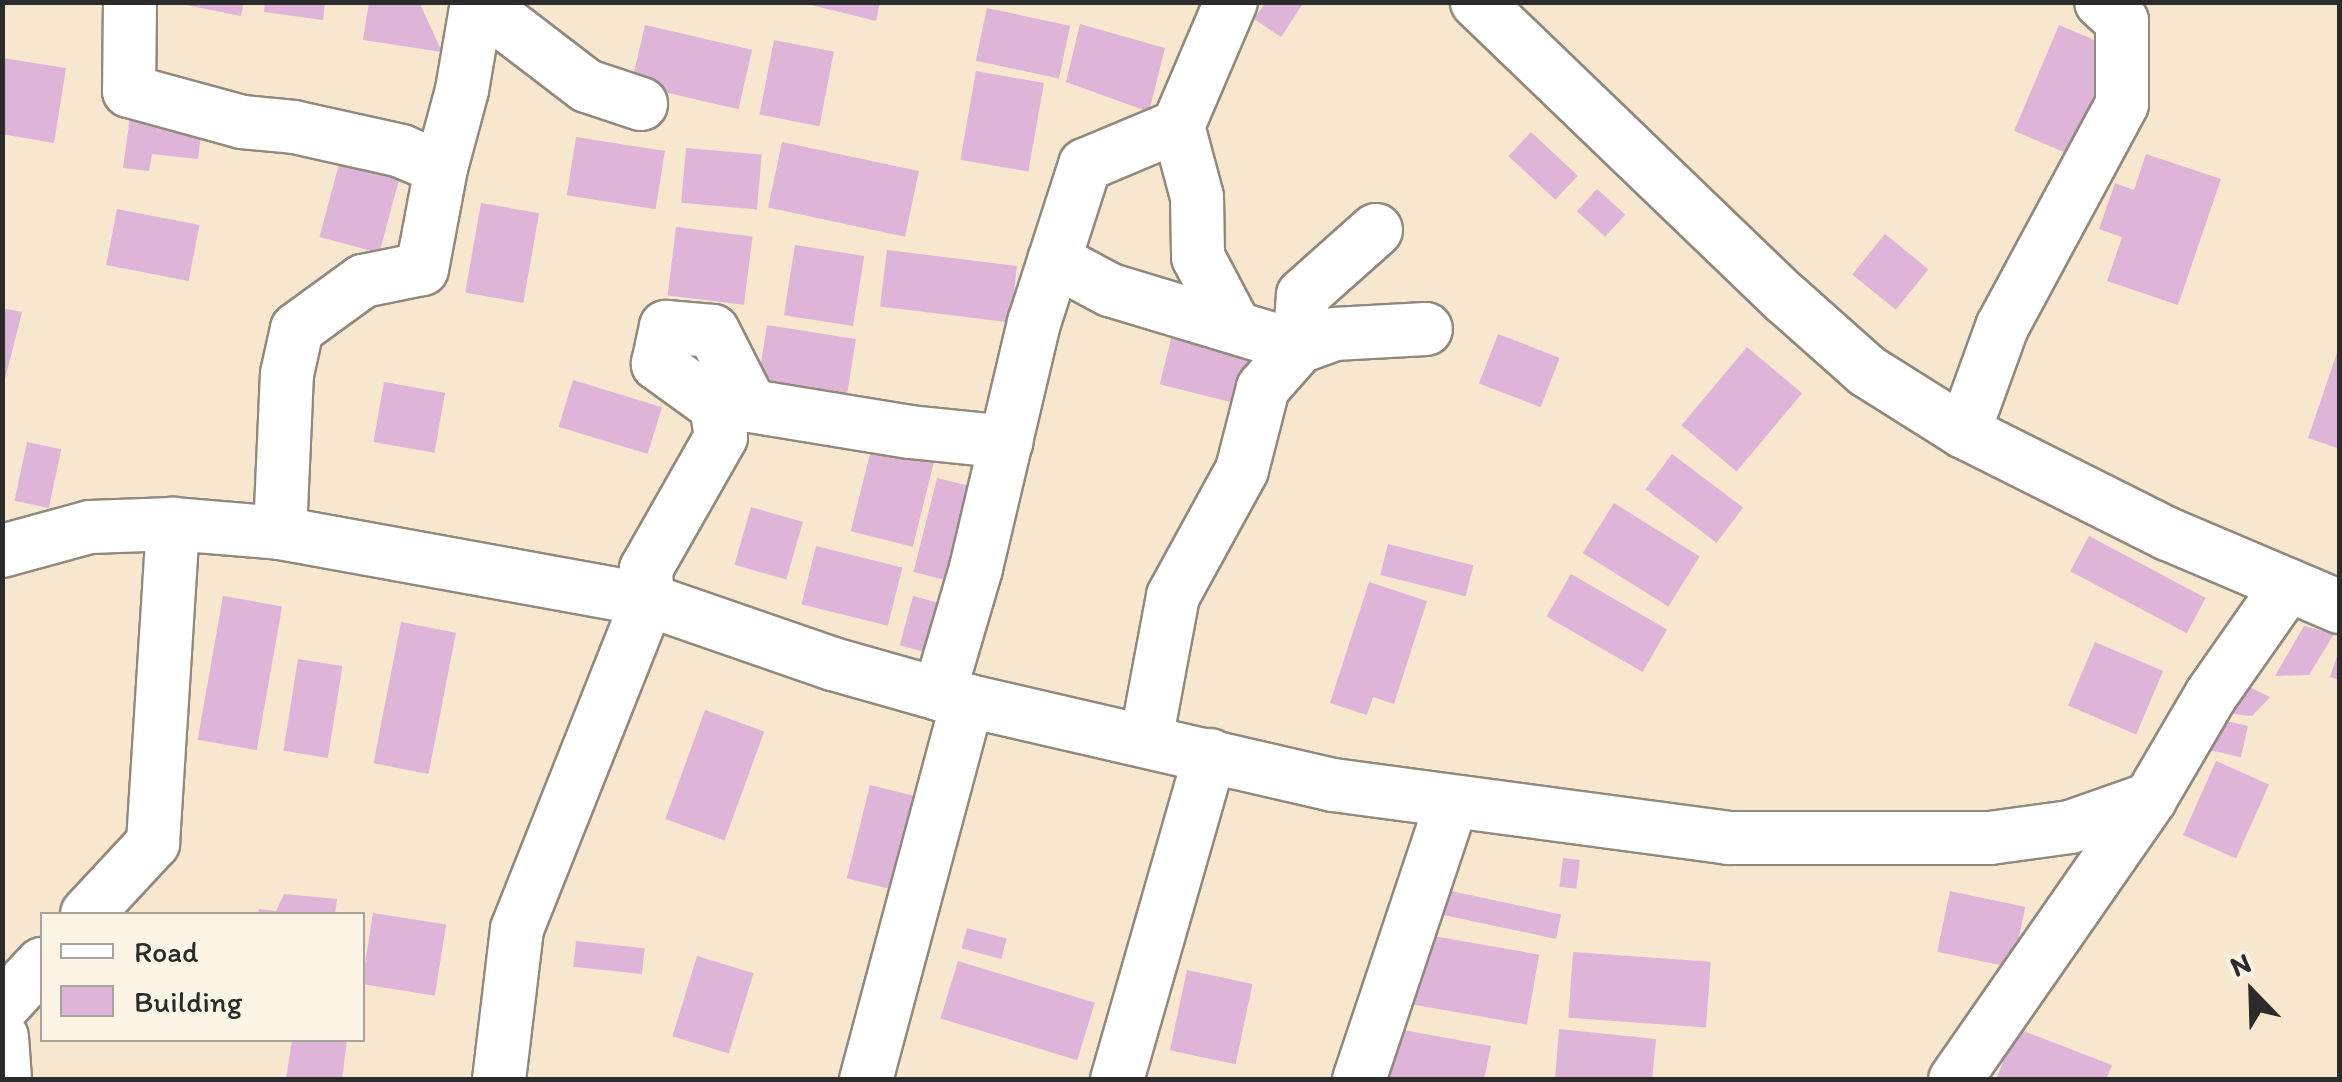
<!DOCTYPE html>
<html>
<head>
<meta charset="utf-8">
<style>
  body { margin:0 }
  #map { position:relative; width:2342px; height:1082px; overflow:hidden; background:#f7e7cf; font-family:Itim,sans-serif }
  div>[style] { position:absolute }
  .building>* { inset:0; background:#dfb4d9; transform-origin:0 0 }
  .roads { filter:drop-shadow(2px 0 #91897d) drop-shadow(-2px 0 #91897d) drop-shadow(0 2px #91897d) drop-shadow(0 -2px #91897d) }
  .minor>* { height:52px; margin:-26px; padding:0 26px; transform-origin:26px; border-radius:26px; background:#fff }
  span { translate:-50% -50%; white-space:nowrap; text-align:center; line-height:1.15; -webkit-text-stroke:8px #fcf5e5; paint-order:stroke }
  .frame { position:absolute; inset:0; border:5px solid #2b2b2b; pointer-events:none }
  .legend { position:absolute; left:40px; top:912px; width:325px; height:130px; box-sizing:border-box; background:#fcf5e5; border:2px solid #a8a49b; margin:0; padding:12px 18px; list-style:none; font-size:30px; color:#2b2b2b }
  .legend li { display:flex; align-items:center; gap:20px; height:50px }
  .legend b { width:50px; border:2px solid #a8a49b }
  .north { position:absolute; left:2202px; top:942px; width:100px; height:100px; -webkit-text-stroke:8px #fcf5e5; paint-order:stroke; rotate:337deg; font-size:28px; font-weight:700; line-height:40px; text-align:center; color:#2b2b2b }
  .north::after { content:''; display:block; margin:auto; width:35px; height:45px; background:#2b2b2b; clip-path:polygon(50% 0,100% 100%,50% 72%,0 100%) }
</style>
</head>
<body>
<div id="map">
  <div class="building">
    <div style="clip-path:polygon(171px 2px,244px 2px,241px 16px)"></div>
    <div style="clip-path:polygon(265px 2px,325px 2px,323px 20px,264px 12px)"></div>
    <div style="clip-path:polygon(369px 2px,425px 2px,421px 6px,442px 52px,363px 40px)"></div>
    <div style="clip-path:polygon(799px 2px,880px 2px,876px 21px)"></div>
    <div style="clip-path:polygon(1266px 2px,1304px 2px,1281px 37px,1254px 19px)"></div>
    <div style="left:987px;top:8px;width:85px;height:54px;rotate:12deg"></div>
    <div style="clip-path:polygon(1080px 24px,1165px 48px,1149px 112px,1066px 82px)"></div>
    <div style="left:645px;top:25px;width:110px;height:61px;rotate:13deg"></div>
    <div style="left:2059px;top:25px;width:62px;height:115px;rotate:23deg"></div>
    <div style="left:774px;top:40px;width:61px;height:76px;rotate:11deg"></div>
    <div style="clip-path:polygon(2px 58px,66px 68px,54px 143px,2px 134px)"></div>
    <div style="left:976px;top:71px;width:69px;height:90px;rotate:10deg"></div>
    <div style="clip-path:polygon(130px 117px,202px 126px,198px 159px,152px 154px,149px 171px,123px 168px)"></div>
    <div style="left:1531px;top:132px;width:64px;height:33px;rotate:43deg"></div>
    <div style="left:576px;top:137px;width:90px;height:59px;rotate:9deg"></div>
    <div style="left:782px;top:142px;width:140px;height:67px;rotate:12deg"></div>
    <div style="left:686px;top:148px;width:76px;height:55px;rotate:5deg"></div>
    <div style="left:342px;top:153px;width:62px;height:87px;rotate:15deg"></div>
    <div style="clip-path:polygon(2146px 154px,2221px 179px,2178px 305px,2107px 281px,2122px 237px,2099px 229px,2115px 183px,2134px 190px)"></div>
    <div style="left:1597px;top:189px;width:38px;height:30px;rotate:42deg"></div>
    <div style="left:481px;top:203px;width:59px;height:91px;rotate:10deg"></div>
    <div style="left:117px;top:209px;width:84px;height:57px;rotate:11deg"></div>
    <div style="left:676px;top:227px;width:77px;height:69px;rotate:7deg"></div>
    <div style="left:1885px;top:234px;width:56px;height:52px;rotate:39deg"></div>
    <div style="left:795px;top:245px;width:70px;height:71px;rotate:9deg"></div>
    <div style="left:887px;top:250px;width:131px;height:57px;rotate:7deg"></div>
    <div style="clip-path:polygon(2px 308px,22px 312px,4px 383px,2px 383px)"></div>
    <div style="left:767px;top:325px;width:90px;height:62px;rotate:9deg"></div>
    <div style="left:1173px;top:331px;width:81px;height:55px;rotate:14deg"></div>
    <div style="left:1498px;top:334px;width:66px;height:53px;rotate:21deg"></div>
    <div style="left:1747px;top:347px;width:72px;height:102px;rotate:40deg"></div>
    <div style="clip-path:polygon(2339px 347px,2340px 347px,2340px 449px,2308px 438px)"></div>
    <div style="left:573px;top:380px;width:93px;height:49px;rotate:17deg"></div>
    <div style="left:384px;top:382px;width:62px;height:61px;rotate:10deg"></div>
    <div style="left:27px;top:442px;width:35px;height:60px;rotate:12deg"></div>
    <div style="left:873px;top:442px;width:64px;height:92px;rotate:14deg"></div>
    <div style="left:1672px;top:454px;width:89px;height:44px;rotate:37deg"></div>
    <div style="left:937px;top:478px;width:49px;height:97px;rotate:14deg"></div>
    <div style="left:1614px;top:503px;width:101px;height:59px;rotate:32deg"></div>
    <div style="left:751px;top:507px;width:54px;height:60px;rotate:16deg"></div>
    <div style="left:2089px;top:536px;width:132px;height:40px;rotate:28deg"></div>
    <div style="left:1388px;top:544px;width:88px;height:32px;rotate:14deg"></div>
    <div style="left:816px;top:546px;width:89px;height:60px;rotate:14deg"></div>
    <div style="left:1571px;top:574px;width:111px;height:49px;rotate:30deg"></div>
    <div style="clip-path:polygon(1369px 582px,1427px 601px,1394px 704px,1373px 697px,1367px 715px,1330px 703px)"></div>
    <div style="left:223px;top:596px;width:60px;height:146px;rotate:10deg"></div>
    <div style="left:913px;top:596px;width:43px;height:51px;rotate:15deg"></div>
    <div style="left:401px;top:622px;width:56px;height:144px;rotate:11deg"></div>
    <div style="clip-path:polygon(2304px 626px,2334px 634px,2309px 675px,2275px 676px)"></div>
    <div style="left:2095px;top:642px;width:74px;height:69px;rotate:23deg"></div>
    <div style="clip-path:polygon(2340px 647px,2340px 680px,2330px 677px)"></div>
    <div style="left:298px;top:659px;width:45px;height:93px;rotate:9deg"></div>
    <div style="clip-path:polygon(2239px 682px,2270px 697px,2252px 716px,2224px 713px)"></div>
    <div style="left:705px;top:710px;width:63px;height:116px;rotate:20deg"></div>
    <div style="left:2209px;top:717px;width:40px;height:32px;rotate:13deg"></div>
    <div style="left:2216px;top:761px;width:58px;height:81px;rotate:24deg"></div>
    <div style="left:870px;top:785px;width:63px;height:96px;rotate:14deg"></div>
    <div style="left:1563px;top:858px;width:17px;height:29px;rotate:7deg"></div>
    <div style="left:1432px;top:887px;width:132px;height:25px;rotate:12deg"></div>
    <div style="left:1950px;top:891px;width:77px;height:62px;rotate:12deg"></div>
    <div style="clip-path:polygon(284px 894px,337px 899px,335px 914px,258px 914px,259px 909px,276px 911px)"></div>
    <div style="left:373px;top:913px;width:74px;height:72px;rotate:9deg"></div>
    <div style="left:967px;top:928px;width:41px;height:21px;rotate:15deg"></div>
    <div style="left:1422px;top:934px;width:119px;height:71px;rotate:10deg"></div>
    <div style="left:576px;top:941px;width:69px;height:26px;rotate:6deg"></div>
    <div style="left:1573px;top:952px;width:138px;height:66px;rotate:4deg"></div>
    <div style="left:697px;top:956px;width:59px;height:84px;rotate:17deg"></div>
    <div style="left:958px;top:961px;width:143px;height:60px;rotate:17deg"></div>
    <div style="left:1187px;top:970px;width:67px;height:82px;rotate:12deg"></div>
    <div style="clip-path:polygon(1392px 1028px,1491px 1046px,1484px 1080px,1383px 1080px)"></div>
    <div style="clip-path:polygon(2016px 1028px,2112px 1065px,2106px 1080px,1996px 1080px)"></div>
    <div style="clip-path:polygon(1559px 1029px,1656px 1039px,1652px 1080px,1555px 1080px)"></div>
    <div style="clip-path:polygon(292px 1040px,347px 1040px,342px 1080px,286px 1079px)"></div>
  </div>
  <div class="roads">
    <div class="minor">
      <div style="left:130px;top:2px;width:89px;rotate:90.6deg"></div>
      <div style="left:129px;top:91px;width:117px;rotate:15.3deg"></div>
      <div style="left:242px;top:122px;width:52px;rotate:5.5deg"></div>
      <div style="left:294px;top:127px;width:110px;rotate:12.6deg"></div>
      <div style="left:401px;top:151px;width:43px;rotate:23deg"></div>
      <div style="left:441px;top:168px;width:81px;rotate:-74.9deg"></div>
      <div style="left:462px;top:90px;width:89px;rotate:-80.3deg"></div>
      <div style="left:477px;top:2px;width:138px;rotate:37.4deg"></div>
      <div style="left:587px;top:86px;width:57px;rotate:18.4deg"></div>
      <div style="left:1477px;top:2px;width:427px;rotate:43.9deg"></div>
      <div style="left:1785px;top:298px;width:110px;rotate:41.7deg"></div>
      <div style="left:1867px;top:371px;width:115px;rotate:32.2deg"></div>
      <div style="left:1964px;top:432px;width:228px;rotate:26.6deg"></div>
      <div style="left:2168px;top:534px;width:187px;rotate:23deg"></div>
      <div style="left:1178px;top:126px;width:73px;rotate:75deg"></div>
      <div style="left:1197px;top:197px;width:60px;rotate:89deg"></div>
      <div style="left:1198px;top:257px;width:77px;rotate:62.1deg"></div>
      <div style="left:1376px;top:230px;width:98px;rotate:138.3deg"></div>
      <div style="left:1303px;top:295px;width:52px;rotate:94.4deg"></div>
      <div style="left:1299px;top:347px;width:37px;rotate:-20deg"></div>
      <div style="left:1334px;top:334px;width:92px;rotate:-3.1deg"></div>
      <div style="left:1054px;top:260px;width:64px;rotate:28.2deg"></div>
      <div style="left:1110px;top:290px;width:197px;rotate:16.8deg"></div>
      <div style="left:1299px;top:347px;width:55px;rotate:131.3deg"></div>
      <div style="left:1263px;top:388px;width:85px;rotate:104.4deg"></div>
      <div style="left:1242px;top:470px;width:144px;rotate:118.7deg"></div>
      <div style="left:1173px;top:596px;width:147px;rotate:100.6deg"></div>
      <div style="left:1964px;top:432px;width:112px;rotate:-70.1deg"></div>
      <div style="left:2002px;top:327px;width:253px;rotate:-61.7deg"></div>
      <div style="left:2122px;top:104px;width:83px;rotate:-90deg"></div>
      <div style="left:2122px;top:21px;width:28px;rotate:-138deg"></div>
      <div style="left:280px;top:533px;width:159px;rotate:-87.5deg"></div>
      <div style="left:287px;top:374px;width:46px;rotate:-77.5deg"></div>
      <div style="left:297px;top:329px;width:82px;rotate:-36deg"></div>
      <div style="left:363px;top:281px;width:60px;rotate:-11.5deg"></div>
      <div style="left:422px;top:269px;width:103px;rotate:-79.3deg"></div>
      <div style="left:2px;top:551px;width:91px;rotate:-15.3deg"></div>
      <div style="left:90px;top:527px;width:83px;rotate:-2.1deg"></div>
      <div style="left:173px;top:524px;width:107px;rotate:4.8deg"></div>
      <div style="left:280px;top:533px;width:374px;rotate:10.3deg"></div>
      <div style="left:648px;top:600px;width:196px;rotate:19.1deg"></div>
      <div style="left:833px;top:664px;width:110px;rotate:15.8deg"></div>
      <div style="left:939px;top:694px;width:404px;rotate:13deg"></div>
      <div style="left:1333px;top:785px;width:399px;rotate:7.6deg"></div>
      <div style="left:1728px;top:838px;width:262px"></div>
      <div style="left:1990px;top:838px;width:81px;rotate:-7.8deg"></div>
      <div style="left:2070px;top:827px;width:85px;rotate:-19.3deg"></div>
      <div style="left:939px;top:694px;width:131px;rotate:-73.6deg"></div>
      <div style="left:976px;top:568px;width:252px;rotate:-76.7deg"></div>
      <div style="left:1034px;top:323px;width:166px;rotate:-72.1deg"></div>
      <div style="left:1085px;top:165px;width:101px;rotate:-22.8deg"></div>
      <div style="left:1178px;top:126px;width:135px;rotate:-66.9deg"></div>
      <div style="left:87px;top:914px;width:97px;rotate:-47.1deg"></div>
      <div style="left:153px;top:843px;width:320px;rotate:-86.4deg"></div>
      <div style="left:2px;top:1007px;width:59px;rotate:-47.1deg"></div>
      <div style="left:2px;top:1037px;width:43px;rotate:86deg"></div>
      <div style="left:499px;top:1080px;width:152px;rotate:-83.2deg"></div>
      <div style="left:517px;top:929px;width:354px;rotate:-68.3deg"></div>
      <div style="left:648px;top:600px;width:31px;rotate:-94deg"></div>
      <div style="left:646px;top:569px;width:152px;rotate:-60.4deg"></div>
      <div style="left:721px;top:437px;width:31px;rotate:-99deg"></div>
      <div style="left:716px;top:406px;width:72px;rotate:-144.1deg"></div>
      <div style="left:658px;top:364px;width:38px;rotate:-78deg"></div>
      <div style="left:666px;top:327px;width:47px;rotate:4.9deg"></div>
      <div style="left:713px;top:331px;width:84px;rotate:63.1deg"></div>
      <div style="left:751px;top:406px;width:161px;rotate:9.3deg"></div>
      <div style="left:910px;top:432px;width:97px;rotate:5.9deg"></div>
      <div style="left:866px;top:1080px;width:393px;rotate:-75deg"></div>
      <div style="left:1117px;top:1080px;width:338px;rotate:-74deg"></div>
      <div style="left:1359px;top:1080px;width:293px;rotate:-71.5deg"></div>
      <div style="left:1955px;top:1080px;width:342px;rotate:-55.2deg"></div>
      <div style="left:2150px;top:799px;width:121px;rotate:-59.6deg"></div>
      <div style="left:2211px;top:695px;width:134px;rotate:-55deg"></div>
    </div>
  </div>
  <div class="frame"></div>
  <ul class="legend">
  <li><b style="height:12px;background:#fff"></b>Road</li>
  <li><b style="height:28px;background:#dfb4d9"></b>Building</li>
  </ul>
  <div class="north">N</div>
</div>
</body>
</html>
